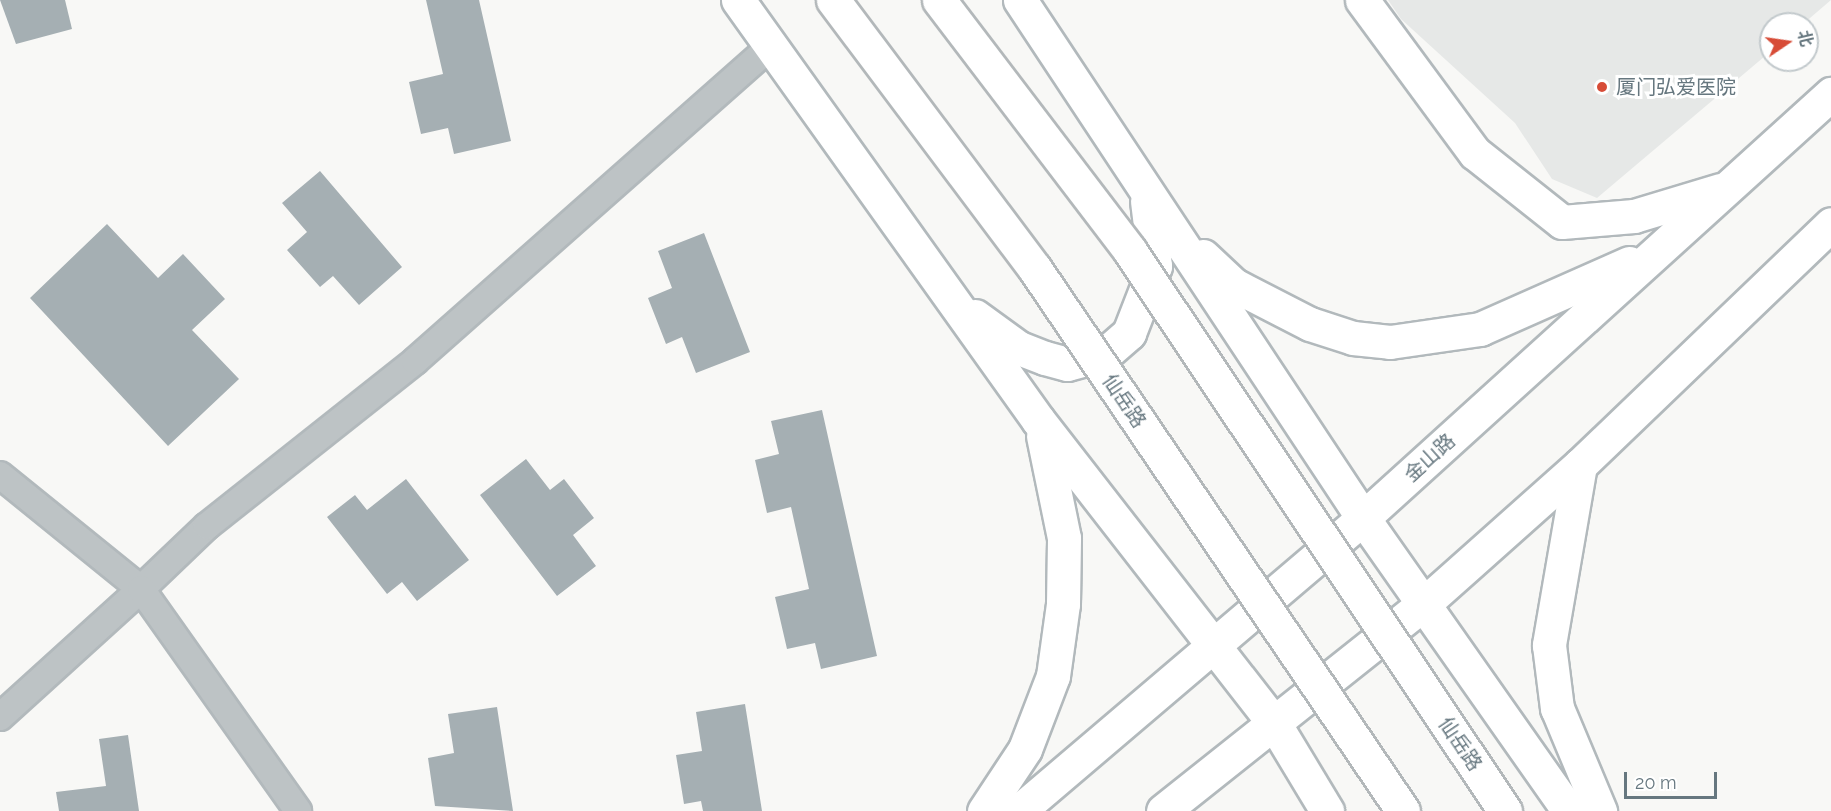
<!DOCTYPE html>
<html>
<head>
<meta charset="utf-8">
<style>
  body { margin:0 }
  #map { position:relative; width:1831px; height:811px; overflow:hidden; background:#f8f8f6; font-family:Raleway,"Noto Sans SC",sans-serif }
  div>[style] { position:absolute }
  .built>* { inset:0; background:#e6e8e7 }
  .building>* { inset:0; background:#a5afb3 }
  .roads { filter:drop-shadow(2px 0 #b2b9bc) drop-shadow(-2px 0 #b2b9bc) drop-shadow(0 2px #b2b9bc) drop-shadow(0 -2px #b2b9bc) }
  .street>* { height:26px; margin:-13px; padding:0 13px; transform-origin:13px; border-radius:13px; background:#bdc3c5 }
  .secondary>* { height:33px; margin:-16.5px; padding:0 16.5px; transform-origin:16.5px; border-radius:16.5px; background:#fff }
  .bridges { filter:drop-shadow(2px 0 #b3b8ba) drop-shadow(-2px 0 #b3b8ba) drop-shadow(0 2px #b3b8ba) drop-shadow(0 -2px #b3b8ba) }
  .highway-bridge>* { height:33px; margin:-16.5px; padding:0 16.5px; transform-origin:16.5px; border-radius:16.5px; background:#fff }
  .dots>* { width:16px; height:16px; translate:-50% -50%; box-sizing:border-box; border:3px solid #fff; border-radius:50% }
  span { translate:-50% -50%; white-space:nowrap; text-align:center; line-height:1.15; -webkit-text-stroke:6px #fff; paint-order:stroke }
  .poi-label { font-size:20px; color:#66777f }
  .left { translate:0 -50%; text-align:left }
  .street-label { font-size:20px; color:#66777f }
  .north { position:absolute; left:1759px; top:12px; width:60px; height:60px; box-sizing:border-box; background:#fff; border:2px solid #c2c9cc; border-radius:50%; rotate:77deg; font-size:16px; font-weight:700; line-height:24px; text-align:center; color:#66777f }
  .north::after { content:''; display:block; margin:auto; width:21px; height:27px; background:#d74c37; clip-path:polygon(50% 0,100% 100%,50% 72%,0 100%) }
  .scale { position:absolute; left:1624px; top:772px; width:93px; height:27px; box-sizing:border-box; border:3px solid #66777f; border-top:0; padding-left:8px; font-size:18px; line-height:21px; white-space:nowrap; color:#66777f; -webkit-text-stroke:4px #fff; paint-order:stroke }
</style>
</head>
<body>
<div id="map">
  <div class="built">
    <div style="clip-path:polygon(1388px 0,1831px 0,1803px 24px,1771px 24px,1771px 51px,1597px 198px,1552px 179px,1515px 123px,1401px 19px)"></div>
  </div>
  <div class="building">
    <div style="clip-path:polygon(0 0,65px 0,72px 29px,16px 44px)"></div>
    <div style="clip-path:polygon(426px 0,479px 0,511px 141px,454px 154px,448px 128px,421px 134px,409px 82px,443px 74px)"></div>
    <div style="clip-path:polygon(320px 171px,402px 267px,359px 305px,333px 276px,320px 287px,287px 250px,307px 232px,282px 203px)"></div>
    <div style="clip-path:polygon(107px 224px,158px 278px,183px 254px,225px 299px,192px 330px,239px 379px,168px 446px,30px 298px)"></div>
    <div style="clip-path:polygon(704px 233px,750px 352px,696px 373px,682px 337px,666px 344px,648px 298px,672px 288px,658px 251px)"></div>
    <div style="clip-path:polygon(822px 410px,877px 656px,821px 669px,815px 643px,787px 649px,775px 597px,809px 589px,791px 507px,767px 513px,755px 460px,779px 454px,771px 421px)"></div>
    <div style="clip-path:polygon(526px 459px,550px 490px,564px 479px,594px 518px,573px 535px,596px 566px,557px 596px,480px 495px)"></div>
    <div style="clip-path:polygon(406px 479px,469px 560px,417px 601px,402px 582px,387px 594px,327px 517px,355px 495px,367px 510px)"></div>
    <div style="clip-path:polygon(745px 704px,762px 811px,703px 811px,701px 801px,684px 804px,676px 755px,702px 751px,696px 712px)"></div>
    <div style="clip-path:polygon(497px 707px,513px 811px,435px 806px,428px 758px,454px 753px,448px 714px)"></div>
    <div style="clip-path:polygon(128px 735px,139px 811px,59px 811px,56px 792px,106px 786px,99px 739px)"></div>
  </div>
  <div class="roads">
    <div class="street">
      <div style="left:0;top:475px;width:181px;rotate:39deg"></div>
      <div style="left:141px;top:589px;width:91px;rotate:-43.7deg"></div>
      <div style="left:207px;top:526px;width:265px;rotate:-38.4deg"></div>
      <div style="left:415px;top:361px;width:477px;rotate:-41.5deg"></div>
      <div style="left:0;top:717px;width:190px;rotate:-42.2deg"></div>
      <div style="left:141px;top:589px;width:272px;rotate:54.7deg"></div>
    </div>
    <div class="secondary">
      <div style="left:738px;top:0;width:516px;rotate:54.46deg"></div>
      <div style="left:1038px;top:420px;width:384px;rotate:52.1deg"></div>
      <div style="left:1274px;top:723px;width:103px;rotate:58.9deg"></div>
      <div style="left:1020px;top:0;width:621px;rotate:56.49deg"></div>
      <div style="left:1363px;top:518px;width:358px;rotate:54.9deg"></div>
      <div style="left:1362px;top:0;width:190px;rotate:53.6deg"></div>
      <div style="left:1475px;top:153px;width:111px;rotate:38.4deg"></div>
      <div style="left:1562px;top:222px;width:72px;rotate:-4.8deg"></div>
      <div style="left:1634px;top:216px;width:90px;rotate:-16.8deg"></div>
      <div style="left:1203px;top:256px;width:42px;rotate:43.1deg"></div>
      <div style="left:1234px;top:285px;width:85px;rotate:27.2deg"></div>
      <div style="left:1310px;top:324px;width:45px;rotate:18deg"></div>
      <div style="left:1353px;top:338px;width:37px;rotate:6deg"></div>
      <div style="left:1390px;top:342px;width:91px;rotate:-8.2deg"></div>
      <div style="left:1480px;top:329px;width:163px;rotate:-23.9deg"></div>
      <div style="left:975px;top:316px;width:54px;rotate:36deg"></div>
      <div style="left:1019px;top:348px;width:28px;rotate:21deg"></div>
      <div style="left:1045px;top:358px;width:23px;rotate:15deg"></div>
      <div style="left:1067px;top:364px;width:39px;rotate:-15deg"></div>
      <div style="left:1105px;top:354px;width:32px;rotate:-41deg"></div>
      <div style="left:1129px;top:333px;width:72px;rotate:-68.8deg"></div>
      <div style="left:1155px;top:266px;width:65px;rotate:-97deg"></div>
      <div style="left:1580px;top:465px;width:183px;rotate:99.8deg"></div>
      <div style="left:1549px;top:645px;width:64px;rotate:82.8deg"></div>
      <div style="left:1557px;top:708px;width:112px;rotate:67.3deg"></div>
      <div style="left:984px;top:811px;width:74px;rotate:-56.5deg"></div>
      <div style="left:1025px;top:749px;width:78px;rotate:-69deg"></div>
      <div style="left:1053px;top:676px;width:73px;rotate:-82.1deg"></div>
      <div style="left:1063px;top:604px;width:66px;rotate:-89.1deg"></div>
      <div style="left:1064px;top:538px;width:104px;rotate:-101.6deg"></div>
      <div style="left:1019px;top:811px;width:452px;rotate:-40.4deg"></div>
      <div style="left:1363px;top:518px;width:632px;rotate:-42.18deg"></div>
      <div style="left:1163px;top:811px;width:336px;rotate:-38.5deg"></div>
      <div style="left:1426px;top:602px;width:206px;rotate:-41.7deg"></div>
      <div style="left:1580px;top:465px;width:348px;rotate:-43.8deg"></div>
    </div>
  </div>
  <div class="bridges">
    <div class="highway-bridge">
      <div style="left:833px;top:0;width:336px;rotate:53.1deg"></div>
      <div style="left:1035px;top:269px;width:655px;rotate:55.82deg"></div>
      <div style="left:939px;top:0;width:315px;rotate:52.7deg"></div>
      <div style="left:1130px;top:251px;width:674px;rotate:56.19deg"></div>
    </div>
  </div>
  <div class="dots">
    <div style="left:1602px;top:87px;background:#d74c37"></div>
  </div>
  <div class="poi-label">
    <span class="left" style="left:1616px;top:87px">厦门弘爱医院</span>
  </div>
  <div class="street-label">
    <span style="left:1124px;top:401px;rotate:56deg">仙岳路</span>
    <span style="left:1430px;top:458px;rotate:-42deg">金山路</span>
    <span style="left:1460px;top:744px;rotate:56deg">仙岳路</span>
  </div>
  <div class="north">北</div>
  <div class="scale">20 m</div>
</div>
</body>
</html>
